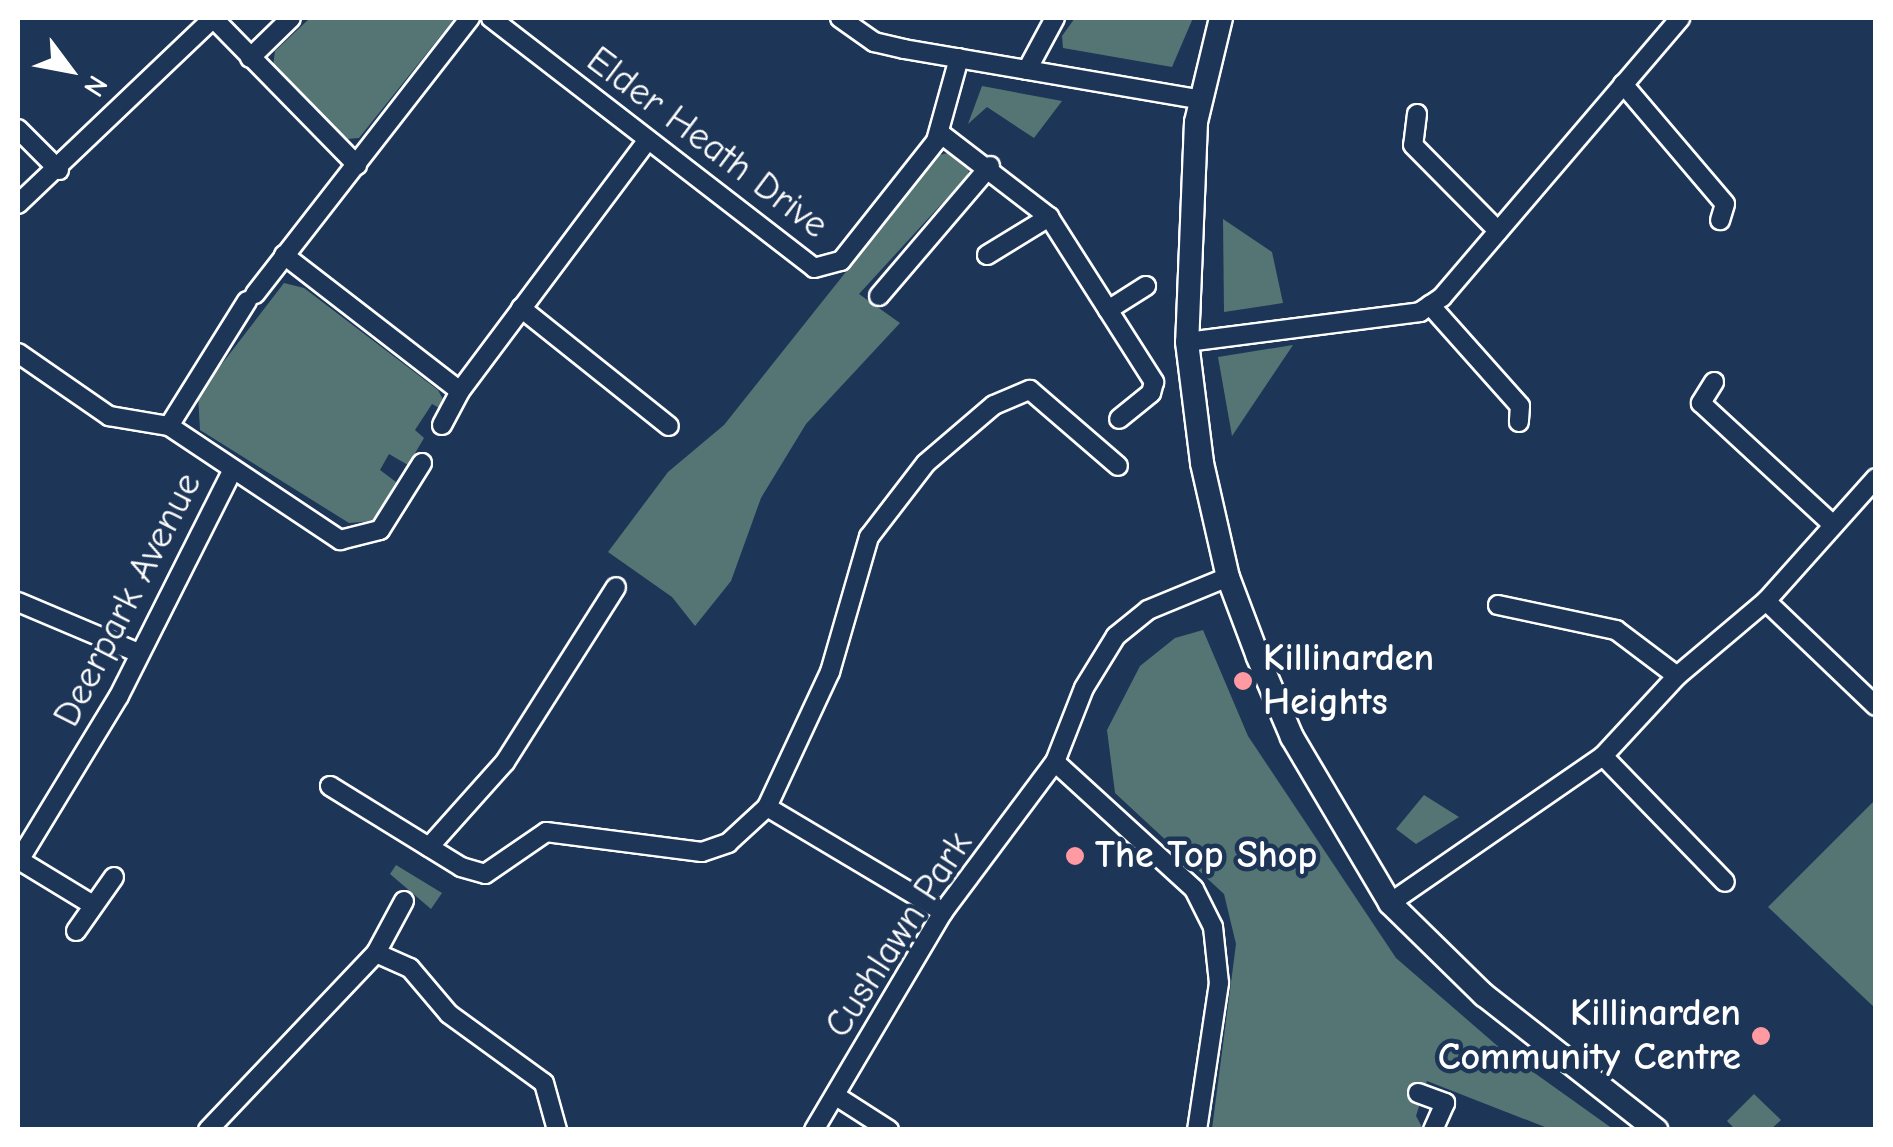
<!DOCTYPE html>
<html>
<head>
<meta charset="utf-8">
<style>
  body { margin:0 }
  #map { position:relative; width:1893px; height:1147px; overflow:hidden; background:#1d3557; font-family:"Comic Neue",sans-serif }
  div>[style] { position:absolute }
  .green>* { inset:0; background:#557574 }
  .roads { filter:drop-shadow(2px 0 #fff) drop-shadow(-2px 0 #fff) drop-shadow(0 2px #fff) drop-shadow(0 -2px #fff) }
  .minor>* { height:18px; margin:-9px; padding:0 9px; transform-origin:9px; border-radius:9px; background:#1d3557 }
  .tertiary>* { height:22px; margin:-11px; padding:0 11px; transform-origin:11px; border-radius:11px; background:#1d3557 }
  .dots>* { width:28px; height:28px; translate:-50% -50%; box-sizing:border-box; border:5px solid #1d3557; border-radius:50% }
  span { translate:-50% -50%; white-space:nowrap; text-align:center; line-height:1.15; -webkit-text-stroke:9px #1d3557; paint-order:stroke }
  .street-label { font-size:38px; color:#fff }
  .poi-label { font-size:38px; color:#fff; font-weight:700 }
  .left { translate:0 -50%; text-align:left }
  .right { translate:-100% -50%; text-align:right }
  .frame { position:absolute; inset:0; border:20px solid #fff; pointer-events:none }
  .north { position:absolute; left:20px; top:20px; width:100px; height:100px; -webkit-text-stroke:8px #1d3557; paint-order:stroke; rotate:122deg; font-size:28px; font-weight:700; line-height:40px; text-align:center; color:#fff }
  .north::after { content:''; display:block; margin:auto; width:35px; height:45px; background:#fff; clip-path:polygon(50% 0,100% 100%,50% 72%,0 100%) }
</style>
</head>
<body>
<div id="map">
  <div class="green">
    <div style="clip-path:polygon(310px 18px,455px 18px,359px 138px,347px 139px,273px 66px,275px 51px)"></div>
    <div style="clip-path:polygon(1075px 18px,1193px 18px,1172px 67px,1063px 48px,1062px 36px)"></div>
    <div style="clip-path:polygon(982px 86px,1062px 101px,1034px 138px,987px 107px,968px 124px)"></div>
    <div style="clip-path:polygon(953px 152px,970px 163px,968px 175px,859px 294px,900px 323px,806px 424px,761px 498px,731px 581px,695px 626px,672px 597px,608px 552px,668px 472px,724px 425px,939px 155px)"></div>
    <div style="clip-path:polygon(1223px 219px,1272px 252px,1283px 303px,1224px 312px)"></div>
    <div style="clip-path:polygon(284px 283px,304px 288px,438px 390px,446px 405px,443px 410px,432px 404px,415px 430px,424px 438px,408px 465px,389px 454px,380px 470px,396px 482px,373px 521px,349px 523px,200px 430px,198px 395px)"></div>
    <div style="clip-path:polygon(1293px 345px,1232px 436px,1218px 357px)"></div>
    <div style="clip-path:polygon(1203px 630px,1248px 736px,1396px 958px,1501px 1049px,1613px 1129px,1550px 1129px,1427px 1081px,1416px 1116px,1423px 1129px,1212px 1129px,1236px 944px,1224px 894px,1115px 793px,1107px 730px,1140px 666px,1175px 638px)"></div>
    <div style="clip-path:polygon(1424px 795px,1459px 817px,1416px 844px,1396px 829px)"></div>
    <div style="clip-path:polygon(1875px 800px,1875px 1008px,1768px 907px)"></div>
    <div style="clip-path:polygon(396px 865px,442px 893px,431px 909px,390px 874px)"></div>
    <div style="clip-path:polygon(1754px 1094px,1781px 1120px,1771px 1129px,1735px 1129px,1727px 1121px)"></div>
  </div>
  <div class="roads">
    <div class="minor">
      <div style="left:213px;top:18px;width:206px;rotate:45.6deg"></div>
      <div style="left:491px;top:18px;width:408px;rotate:37.7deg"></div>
      <div style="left:814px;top:268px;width:28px;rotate:-15deg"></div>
      <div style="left:841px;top:261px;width:153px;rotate:-51.6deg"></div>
      <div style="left:936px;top:141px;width:86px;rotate:-74.5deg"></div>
      <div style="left:840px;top:18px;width:42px;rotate:35.2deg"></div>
      <div style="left:874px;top:42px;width:31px;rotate:13deg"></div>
      <div style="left:904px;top:49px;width:301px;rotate:9.7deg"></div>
      <div style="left:250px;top:58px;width:57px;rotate:-44.3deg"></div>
      <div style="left:1027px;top:70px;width:59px;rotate:-61.7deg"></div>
      <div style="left:1623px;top:84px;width:157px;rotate:49.6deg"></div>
      <div style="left:1725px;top:204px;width:17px;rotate:107deg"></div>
      <div style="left:1417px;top:114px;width:31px;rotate:97deg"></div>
      <div style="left:1413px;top:145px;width:121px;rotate:45.3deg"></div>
      <div style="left:18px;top:129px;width:58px;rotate:45deg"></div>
      <div style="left:940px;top:133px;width:138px;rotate:37.6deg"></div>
      <div style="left:1049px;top:217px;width:196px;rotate:57.5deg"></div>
      <div style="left:1154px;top:382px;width:11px;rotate:105deg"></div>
      <div style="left:1151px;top:393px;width:41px;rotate:140.9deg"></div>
      <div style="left:18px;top:204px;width:269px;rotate:-43.6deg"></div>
      <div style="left:284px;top:255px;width:222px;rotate:37.7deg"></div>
      <div style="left:987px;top:255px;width:73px;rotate:-31.5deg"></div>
      <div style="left:255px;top:294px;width:350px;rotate:-52.1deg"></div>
      <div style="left:879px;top:296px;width:171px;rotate:-49.5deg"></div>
      <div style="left:247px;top:301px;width:147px;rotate:122deg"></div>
      <div style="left:169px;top:426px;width:206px;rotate:33.7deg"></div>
      <div style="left:340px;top:540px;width:41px;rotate:-14deg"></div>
      <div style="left:380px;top:530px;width:79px;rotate:-57.9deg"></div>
      <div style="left:1430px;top:305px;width:135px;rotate:48.3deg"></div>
      <div style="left:1520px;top:406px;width:16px;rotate:94deg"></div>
      <div style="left:521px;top:308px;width:189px;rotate:38.6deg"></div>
      <div style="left:1108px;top:310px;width:45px;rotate:-32.3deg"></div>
      <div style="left:1187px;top:342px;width:235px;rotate:-7.3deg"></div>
      <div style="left:1420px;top:312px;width:27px;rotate:-34deg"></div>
      <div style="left:1442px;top:297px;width:367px;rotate:-49.5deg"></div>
      <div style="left:18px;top:353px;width:111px;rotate:34.7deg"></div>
      <div style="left:109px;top:416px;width:61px;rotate:9.5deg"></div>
      <div style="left:1714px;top:382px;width:25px;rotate:122deg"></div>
      <div style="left:1701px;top:403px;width:180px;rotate:42.7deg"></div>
      <div style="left:442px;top:425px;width:38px;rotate:-62deg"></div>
      <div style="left:460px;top:391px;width:312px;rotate:-53.2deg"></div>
      <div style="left:1766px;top:601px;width:152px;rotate:43.7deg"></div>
      <div style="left:18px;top:602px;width:131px;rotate:22.9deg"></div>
      <div style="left:1498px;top:605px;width:121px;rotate:12deg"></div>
      <div style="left:1616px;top:630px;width:76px;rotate:37deg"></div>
      <div style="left:1603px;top:756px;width:175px;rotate:45.9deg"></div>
      <div style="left:1055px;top:762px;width:188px;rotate:42.4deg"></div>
      <div style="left:1194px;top:889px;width:42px;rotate:63.4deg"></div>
      <div style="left:1213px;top:927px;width:56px;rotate:83.9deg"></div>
      <div style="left:1219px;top:983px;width:149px;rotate:98.5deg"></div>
      <div style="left:330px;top:786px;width:154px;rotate:31.7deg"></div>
      <div style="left:461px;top:867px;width:25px;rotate:16deg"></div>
      <div style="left:485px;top:874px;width:74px;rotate:-34.5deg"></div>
      <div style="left:546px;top:832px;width:157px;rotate:7.3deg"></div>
      <div style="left:702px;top:852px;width:28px;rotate:-19deg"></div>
      <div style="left:728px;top:843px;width:53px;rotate:-42.7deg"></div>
      <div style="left:767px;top:807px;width:149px;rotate:-65deg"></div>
      <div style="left:830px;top:672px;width:141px;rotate:-73.9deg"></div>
      <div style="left:869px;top:537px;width:93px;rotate:-52.4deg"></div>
      <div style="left:926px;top:463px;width:89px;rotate:-40.5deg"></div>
      <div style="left:994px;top:405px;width:39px;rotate:-23deg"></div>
      <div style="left:1030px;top:390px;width:116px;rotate:40.8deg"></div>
      <div style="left:767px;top:807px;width:205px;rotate:30.8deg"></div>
      <div style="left:429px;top:847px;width:114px;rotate:-48.2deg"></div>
      <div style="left:505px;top:762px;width:207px;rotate:-57.6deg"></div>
      <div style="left:19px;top:860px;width:87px;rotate:31.3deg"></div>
      <div style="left:18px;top:862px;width:194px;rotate:-58.7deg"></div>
      <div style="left:119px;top:696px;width:252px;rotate:-63.3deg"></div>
      <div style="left:1390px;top:903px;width:259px;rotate:-34.6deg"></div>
      <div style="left:1603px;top:756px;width:109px;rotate:-47.2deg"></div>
      <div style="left:1677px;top:676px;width:116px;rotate:-40.1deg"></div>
      <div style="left:1766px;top:601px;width:165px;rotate:-48.2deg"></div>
      <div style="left:76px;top:931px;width:66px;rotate:-54.9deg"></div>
      <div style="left:376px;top:953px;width:37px;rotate:24deg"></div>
      <div style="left:410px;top:968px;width:60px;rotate:49.7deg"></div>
      <div style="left:449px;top:1014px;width:117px;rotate:36deg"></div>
      <div style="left:544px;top:1083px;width:49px;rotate:74.5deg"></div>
      <div style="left:1418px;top:1093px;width:29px;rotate:20deg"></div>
      <div style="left:1445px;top:1103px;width:30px;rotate:114deg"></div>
      <div style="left:836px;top:1096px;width:63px;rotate:32.7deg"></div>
      <div style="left:208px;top:1130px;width:244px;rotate:-46.5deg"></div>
      <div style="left:376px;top:953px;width:59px;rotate:-61.7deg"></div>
      <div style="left:814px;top:1130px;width:253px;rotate:-59.4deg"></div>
      <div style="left:943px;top:912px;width:187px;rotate:-53.3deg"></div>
      <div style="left:1055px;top:762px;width:79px;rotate:-68.6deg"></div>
      <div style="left:1084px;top:688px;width:61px;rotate:-58.4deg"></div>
      <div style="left:1116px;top:636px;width:41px;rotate:-39.1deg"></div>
      <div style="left:1148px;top:610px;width:87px;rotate:-22.4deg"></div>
    </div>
    <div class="tertiary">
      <div style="left:1221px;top:18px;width:107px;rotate:103.5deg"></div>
      <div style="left:1196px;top:122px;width:220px;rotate:92.3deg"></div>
      <div style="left:1187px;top:342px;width:122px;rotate:82.9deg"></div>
      <div style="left:1202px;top:463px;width:117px;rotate:77.2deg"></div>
      <div style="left:1228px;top:577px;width:85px;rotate:69.4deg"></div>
      <div style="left:1258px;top:657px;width:87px;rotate:67deg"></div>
      <div style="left:1292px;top:737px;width:193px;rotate:59.4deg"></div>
      <div style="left:1390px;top:903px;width:132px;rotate:44.4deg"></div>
      <div style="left:1484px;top:995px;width:219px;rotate:38.1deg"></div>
    </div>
  </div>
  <div class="dots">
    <div style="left:1243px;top:681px;background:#ff9aa2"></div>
    <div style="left:1075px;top:856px;background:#ff9aa2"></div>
    <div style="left:1761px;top:1036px;background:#ff9aa2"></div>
  </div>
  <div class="street-label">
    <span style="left:707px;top:143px;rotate:37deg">Elder Heath Drive</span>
    <span style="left:128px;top:600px;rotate:-63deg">Deerpark Avenue</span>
    <span style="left:899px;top:935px;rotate:-57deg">Cushlawn Park</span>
  </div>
  <div class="poi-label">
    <span class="left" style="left:1263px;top:681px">Killinarden<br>Heights</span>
    <span class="left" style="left:1095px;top:856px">The Top Shop</span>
    <span class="right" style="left:1741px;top:1036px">Killinarden<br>Community Centre</span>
  </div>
  <div class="frame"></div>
  <div class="north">N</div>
</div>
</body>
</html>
